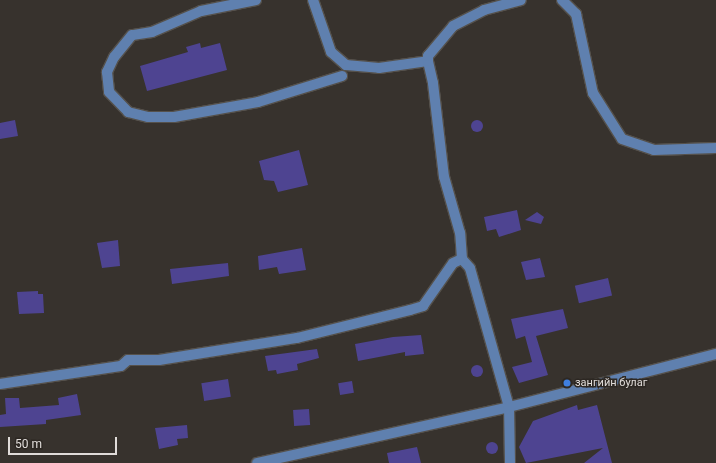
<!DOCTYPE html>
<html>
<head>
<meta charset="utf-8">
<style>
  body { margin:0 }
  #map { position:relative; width:716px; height:463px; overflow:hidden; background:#37322d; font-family:Roboto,sans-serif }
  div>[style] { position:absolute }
  .building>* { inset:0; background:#4e4491; transform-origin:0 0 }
  .round { border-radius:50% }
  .roads { filter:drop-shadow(1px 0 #55514c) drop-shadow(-1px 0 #55514c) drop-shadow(0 1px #55514c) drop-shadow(0 -1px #55514c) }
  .minor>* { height:10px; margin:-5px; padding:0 5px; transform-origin:5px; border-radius:5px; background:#5f80af }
  .dots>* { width:11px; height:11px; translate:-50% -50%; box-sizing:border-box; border:2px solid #2d2823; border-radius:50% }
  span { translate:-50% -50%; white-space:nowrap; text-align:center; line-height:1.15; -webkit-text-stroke:3px #2d2823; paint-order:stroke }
  .poi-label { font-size:11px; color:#e0dcd9 }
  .left { translate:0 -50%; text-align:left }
  .scale { position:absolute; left:8px; top:437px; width:109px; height:18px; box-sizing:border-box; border:2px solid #e0dcd9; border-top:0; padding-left:5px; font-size:12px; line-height:14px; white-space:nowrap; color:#e0dcd9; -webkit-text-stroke:3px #2d2823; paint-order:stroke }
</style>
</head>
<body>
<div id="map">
  <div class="building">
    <div style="clip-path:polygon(200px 43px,201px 48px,220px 43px,227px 70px,147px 91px,140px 66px,188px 52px,186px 47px)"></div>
    <div class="round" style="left:471px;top:120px;width:12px;height:12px"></div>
    <div style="clip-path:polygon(15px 120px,18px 136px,0 139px,0 123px)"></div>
    <div style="clip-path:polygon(299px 150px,308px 185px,278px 192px,274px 181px,264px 180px,259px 161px)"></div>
    <div style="clip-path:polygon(517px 210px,521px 230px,499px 237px,496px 229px,487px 231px,484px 217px)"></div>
    <div style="clip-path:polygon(537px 212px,544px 217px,541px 224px,525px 220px)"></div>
    <div style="clip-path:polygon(118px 240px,120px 266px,102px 268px,97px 243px)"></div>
    <div style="clip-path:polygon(302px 248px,306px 270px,279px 274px,277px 267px,259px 270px,258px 256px)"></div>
    <div style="clip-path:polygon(540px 258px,545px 277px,526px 280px,521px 262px)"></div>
    <div style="clip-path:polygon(228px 263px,229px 276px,172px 284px,170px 269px)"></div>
    <div style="left:608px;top:278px;width:18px;height:34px;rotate:77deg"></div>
    <div style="clip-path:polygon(38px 291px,38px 294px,43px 294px,44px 313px,19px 314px,17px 292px)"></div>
    <div style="clip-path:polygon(563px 309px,568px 328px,536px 336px,548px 375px,519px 383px,512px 367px,532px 362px,525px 336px,516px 339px,511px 319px)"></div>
    <div style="clip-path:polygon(421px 335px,424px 354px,405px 356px,405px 352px,358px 361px,355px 344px,393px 337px)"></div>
    <div style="clip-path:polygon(317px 349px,319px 358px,297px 364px,298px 370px,277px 374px,276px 370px,268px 371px,265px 356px)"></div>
    <div class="round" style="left:471px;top:365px;width:12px;height:12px"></div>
    <div style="left:228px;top:379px;width:18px;height:27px;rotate:81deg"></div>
    <div style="left:352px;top:381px;width:12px;height:14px;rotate:81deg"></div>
    <div style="clip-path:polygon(77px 394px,81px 415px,46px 420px,46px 424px,0 427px,0 415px,6px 414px,5px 398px,19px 398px,20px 408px,59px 405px,58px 398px)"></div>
    <div style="clip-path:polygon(577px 405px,578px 410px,597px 405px,612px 463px,584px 463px,603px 448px,526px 463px,519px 447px,533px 421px)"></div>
    <div style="left:309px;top:409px;width:16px;height:16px;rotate:86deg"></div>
    <div style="clip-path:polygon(187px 425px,188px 438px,177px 439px,178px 445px,159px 449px,155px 428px)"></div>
    <div class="round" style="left:486px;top:442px;width:12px;height:12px"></div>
    <div style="clip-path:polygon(417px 447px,421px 463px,389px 463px,387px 453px)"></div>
  </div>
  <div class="roads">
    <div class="minor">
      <div style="left:256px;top:0;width:56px;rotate:168.7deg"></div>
      <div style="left:201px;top:11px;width:53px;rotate:156.8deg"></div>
      <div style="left:152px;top:32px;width:20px;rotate:171deg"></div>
      <div style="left:132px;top:35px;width:28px;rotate:129deg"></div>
      <div style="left:114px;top:57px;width:17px;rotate:115deg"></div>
      <div style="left:107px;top:72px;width:20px;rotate:84deg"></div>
      <div style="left:109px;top:92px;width:28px;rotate:46deg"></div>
      <div style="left:128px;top:112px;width:21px;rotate:14deg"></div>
      <div style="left:148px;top:117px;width:26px"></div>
      <div style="left:174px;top:117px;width:85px;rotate:-10.1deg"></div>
      <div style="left:258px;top:102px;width:88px;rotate:-17.2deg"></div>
      <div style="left:313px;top:0;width:55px;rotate:70.9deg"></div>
      <div style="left:331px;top:52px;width:20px;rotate:41deg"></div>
      <div style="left:346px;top:65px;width:33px;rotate:5deg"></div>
      <div style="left:379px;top:68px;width:49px;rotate:-8.1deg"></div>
      <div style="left:562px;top:0;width:20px;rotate:45deg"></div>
      <div style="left:576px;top:14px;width:81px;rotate:77.9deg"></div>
      <div style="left:593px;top:93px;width:54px;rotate:57.8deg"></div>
      <div style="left:622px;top:139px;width:34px;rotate:19deg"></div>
      <div style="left:654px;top:150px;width:62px;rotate:-1.8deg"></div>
      <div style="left:0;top:384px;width:122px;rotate:-8.5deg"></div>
      <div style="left:121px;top:366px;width:9px;rotate:-41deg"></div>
      <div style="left:128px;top:360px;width:31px"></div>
      <div style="left:159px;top:360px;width:140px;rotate:-9.1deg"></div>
      <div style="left:297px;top:338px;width:116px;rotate:-13.9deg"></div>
      <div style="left:410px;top:310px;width:14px;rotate:-17deg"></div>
      <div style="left:423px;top:306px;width:52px;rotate:-55.1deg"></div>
      <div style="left:453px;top:263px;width:10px;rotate:-24deg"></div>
      <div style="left:257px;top:463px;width:258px;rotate:-12.5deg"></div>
      <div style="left:509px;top:407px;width:144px;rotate:-105.7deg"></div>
      <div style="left:470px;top:268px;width:12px;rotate:-132deg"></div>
      <div style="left:462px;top:259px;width:26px;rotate:-94deg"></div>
      <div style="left:460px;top:233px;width:58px;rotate:-105.9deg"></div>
      <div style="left:444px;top:177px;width:95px;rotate:-96.7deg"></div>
      <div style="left:433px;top:83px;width:23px;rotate:-103deg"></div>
      <div style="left:428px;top:61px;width:5px;rotate:-90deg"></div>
      <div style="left:428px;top:56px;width:39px;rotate:-50deg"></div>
      <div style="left:453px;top:26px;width:35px;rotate:-27deg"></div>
      <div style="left:484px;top:10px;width:38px;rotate:-15deg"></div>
      <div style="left:510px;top:463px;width:56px;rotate:-91deg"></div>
      <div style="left:509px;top:407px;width:214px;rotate:-14.4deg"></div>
    </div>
  </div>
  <div class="dots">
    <div style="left:567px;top:383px;background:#3f7fe0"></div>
  </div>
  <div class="poi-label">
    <span class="left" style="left:575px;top:383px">зангийн булаг</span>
  </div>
  <div class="scale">50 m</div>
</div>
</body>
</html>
